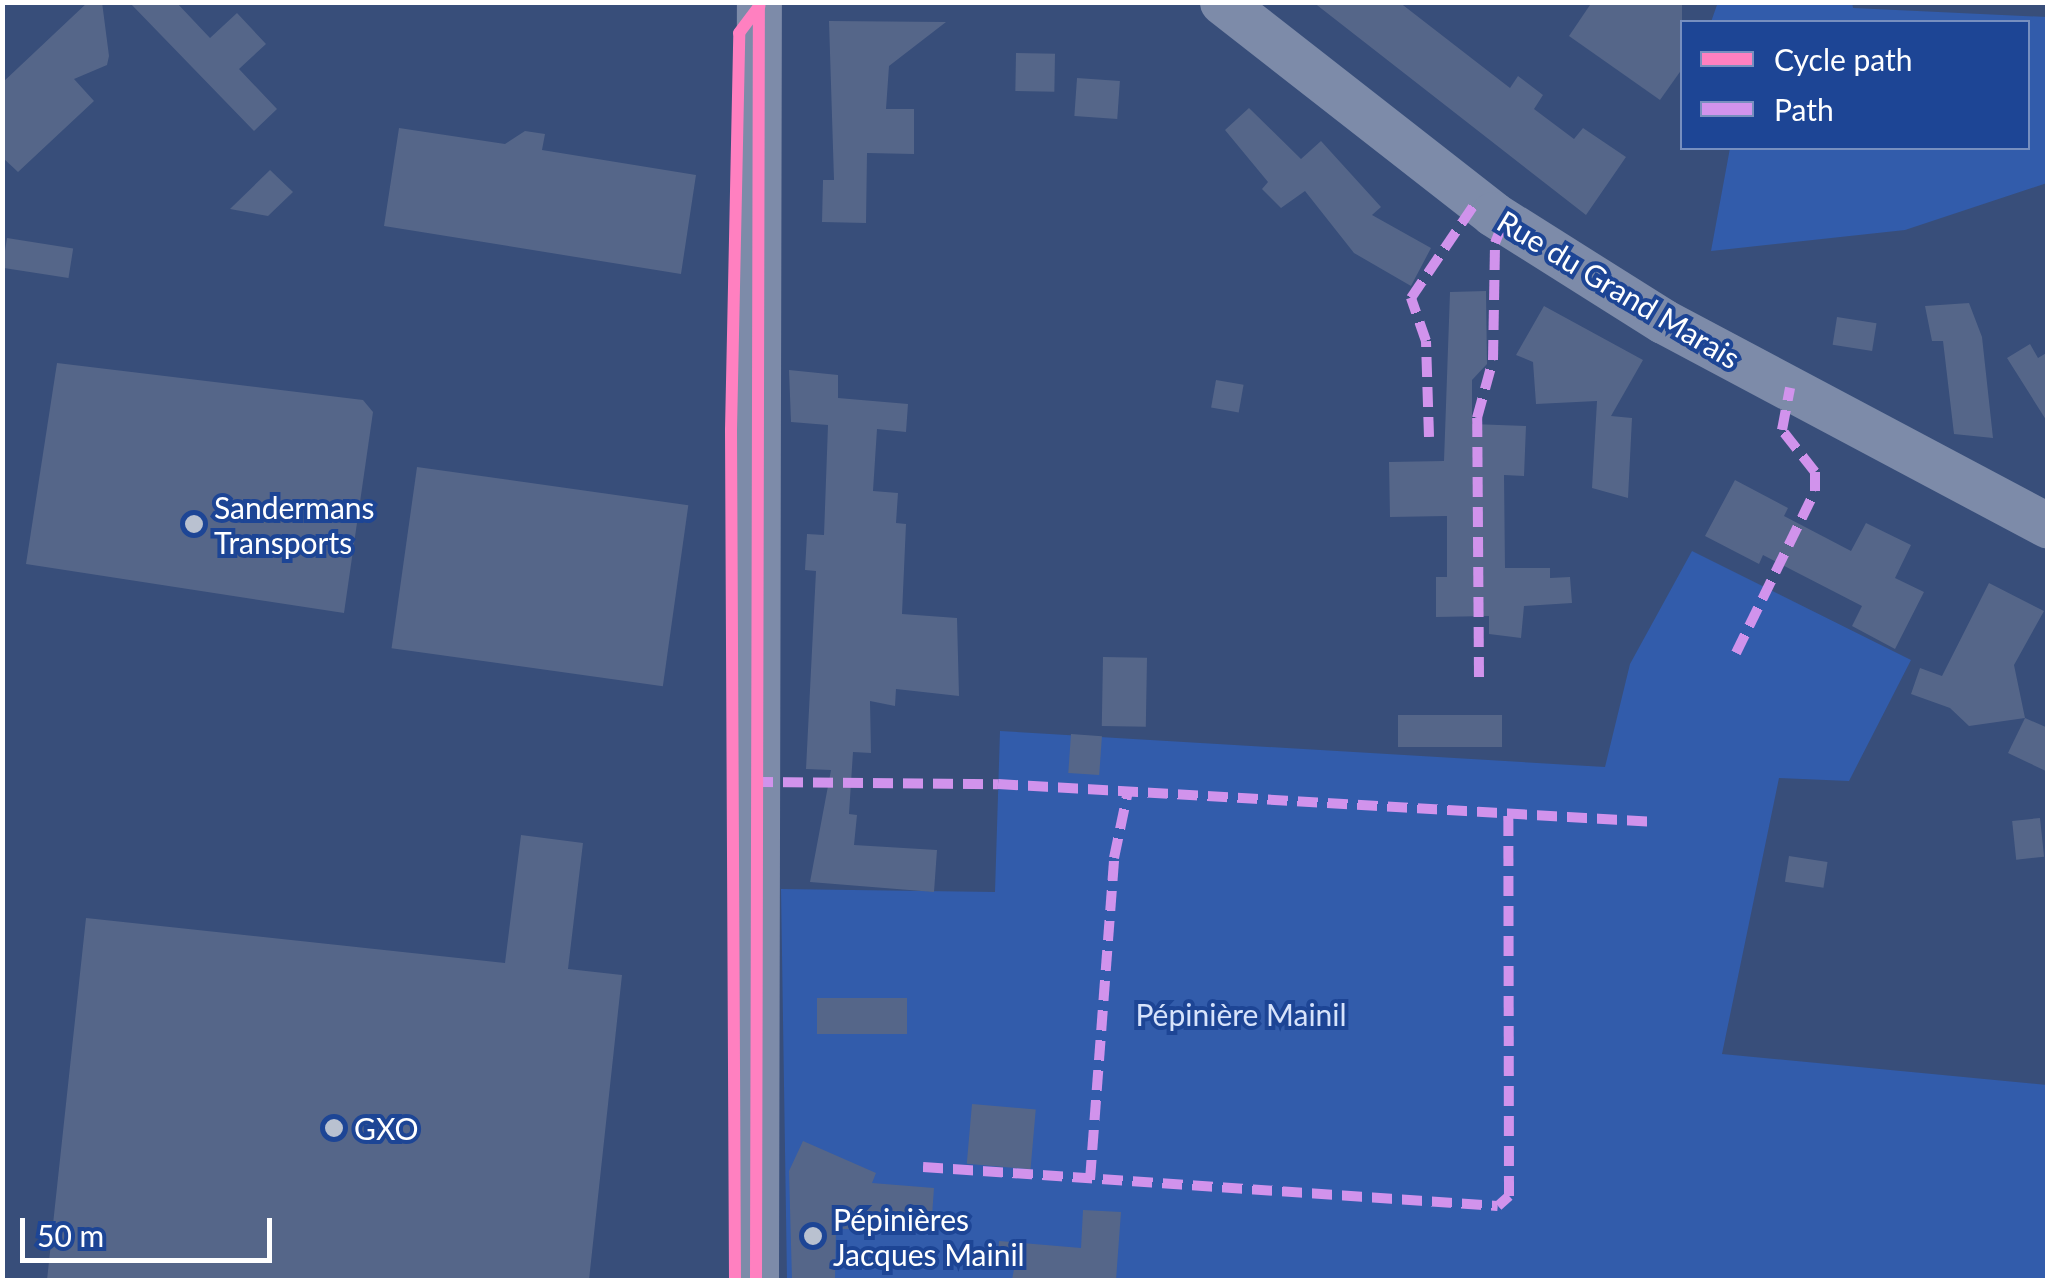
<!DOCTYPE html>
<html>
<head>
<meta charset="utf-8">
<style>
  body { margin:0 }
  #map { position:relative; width:2050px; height:1283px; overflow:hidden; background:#384e7a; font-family:Lato,sans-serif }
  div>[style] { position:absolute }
  .green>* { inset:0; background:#325cab }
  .building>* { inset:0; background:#556689; transform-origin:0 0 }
  .secondary>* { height:45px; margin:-22.5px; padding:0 22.5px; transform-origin:22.5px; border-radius:22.5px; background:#7d8ba9 }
  .quiet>* { height:10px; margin-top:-5px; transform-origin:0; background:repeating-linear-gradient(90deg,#d193ec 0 20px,transparent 0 30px) }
  .cycleway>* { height:12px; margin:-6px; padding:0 6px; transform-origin:6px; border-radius:6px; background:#ff80c0 }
  .dots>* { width:28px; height:28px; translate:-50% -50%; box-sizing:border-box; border:5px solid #1d4595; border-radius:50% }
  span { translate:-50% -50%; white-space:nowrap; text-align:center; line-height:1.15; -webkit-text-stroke:8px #1d4595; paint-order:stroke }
  .street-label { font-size:30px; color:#fff }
  .poi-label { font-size:30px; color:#fff }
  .left { translate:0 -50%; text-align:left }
  .park-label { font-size:30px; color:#d7e3fb }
  .frame { position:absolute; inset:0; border:5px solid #fff; pointer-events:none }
  .legend { position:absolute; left:1680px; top:20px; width:350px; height:130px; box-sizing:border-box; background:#1d4595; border:2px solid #778fbf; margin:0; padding:12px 18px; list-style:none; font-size:30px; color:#fff }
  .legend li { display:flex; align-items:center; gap:20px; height:50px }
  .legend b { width:50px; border:2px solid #778fbf }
  .scale { position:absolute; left:20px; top:1218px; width:252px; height:45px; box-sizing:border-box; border:5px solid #fff; border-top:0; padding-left:12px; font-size:30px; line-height:35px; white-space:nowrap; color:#fff; -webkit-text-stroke:8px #1d4595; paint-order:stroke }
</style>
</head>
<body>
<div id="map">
  <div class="green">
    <div style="clip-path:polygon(1718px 2px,1852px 2px,1853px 8px,2047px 17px,2047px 183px,1905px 230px,1711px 251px,1730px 148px,2028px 148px,2028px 22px,1711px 22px)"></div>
    <div style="clip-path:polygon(1692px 551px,1911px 660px,1849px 781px,1779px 778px,1722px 1054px,2047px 1085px,2047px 1280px,787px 1280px,781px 889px,995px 892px,1000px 731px,1605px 767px,1630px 664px)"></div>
  </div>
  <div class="building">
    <div style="clip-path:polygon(88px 2px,102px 2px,109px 56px,107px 65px,74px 79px,94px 101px,18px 172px,2px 157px,2px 83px)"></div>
    <div style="clip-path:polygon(129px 2px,176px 2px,210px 38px,237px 13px,266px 44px,239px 69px,277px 109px,254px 131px)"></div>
    <div style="clip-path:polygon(1313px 2px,1399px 2px,1510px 88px,1518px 76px,1543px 95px,1534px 109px,1574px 139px,1583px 128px,1626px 157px,1586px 215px)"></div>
    <div style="clip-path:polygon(1592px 2px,1682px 2px,1682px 69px,1660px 100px,1569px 36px)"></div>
    <div style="clip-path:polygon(829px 21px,946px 22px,889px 66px,886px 109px,914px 109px,914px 154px,867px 153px,866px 223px,822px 222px,823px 180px,834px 180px)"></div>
    <div style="left:1016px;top:53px;width:39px;height:38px;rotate:1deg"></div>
    <div style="left:1077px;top:78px;width:43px;height:38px;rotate:4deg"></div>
    <div style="clip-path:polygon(1249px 108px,1301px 159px,1321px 141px,1381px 207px,1372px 215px,1431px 248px,1411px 286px,1354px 253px,1305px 191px,1281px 208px,1262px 189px,1268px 182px,1225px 130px)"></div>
    <div style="clip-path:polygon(399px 128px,505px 144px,525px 131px,545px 134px,542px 150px,696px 175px,681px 274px,384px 226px)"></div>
    <div style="clip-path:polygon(270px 170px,293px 192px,268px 216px,230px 209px)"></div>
    <div style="left:7px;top:238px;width:67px;height:30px;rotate:9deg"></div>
    <div style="clip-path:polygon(1486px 291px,1487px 364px,1472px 380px,1472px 424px,1526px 426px,1524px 476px,1504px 475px,1505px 568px,1550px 568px,1550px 578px,1570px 577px,1572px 603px,1524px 606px,1521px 638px,1489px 634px,1489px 616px,1436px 617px,1436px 577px,1447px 577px,1447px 516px,1390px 517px,1389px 462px,1444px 461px,1450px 292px)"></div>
    <div style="clip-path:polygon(1969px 303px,1982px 337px,1993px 438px,1954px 434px,1943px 341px,1932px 341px,1925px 306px)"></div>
    <div style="clip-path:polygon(1544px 306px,1643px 360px,1611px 416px,1632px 418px,1628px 498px,1592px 488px,1597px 401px,1536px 404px,1533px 362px,1516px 355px)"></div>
    <div style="left:1837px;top:317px;width:40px;height:28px;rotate:9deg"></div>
    <div style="clip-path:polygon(2030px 344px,2038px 358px,2048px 352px,2048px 423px,2007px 358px)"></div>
    <div style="clip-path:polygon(57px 363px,363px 400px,373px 412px,344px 613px,26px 564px)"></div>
    <div style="clip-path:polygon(789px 370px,838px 375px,838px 398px,908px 404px,906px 432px,877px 429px,873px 491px,898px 493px,896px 523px,906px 524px,902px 614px,957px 618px,959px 696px,896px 689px,895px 706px,870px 701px,871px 753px,853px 752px,849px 814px,857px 815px,854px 845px,937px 850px,934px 892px,810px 882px,831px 770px,806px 769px,816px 571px,805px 570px,807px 534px,824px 535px,828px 425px,791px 422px)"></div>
    <div style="left:1216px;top:380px;width:28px;height:28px;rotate:10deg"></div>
    <div style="left:417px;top:467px;width:274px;height:183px;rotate:8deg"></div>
    <div style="clip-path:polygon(1735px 480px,1788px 508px,1784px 516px,1851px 551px,1866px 523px,1911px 545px,1895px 578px,1924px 592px,1895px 649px,1852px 626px,1862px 606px,1763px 555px,1759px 564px,1705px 536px)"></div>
    <div style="clip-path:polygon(1989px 583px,2044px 611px,2014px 665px,2025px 718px,1969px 726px,1950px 708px,1911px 694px,1920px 668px,1942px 676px)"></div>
    <div style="left:1103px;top:657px;width:44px;height:69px;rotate:1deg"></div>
    <div style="left:1398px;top:715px;width:104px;height:32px"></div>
    <div style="clip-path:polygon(2025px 718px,2048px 728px,2048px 772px,2008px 753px)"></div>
    <div style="left:1071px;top:734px;width:31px;height:39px;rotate:4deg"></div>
    <div style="left:2040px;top:818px;width:39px;height:28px;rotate:84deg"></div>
    <div style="clip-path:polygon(521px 835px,583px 843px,568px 969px,622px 975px,589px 1280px,47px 1280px,86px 918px,505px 963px)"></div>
    <div style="left:1789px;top:856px;width:39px;height:26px;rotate:9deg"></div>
    <div style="left:817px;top:998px;width:90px;height:36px"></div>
    <div style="left:972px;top:1104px;width:64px;height:60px;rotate:5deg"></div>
    <div style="clip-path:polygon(803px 1141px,876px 1173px,872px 1183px,934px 1188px,931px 1230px,836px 1229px,835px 1280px,792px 1280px,789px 1171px)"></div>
    <div style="clip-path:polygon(1083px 1210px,1121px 1212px,1116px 1280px,1012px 1280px,1014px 1269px,997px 1268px,999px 1241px,1081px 1248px)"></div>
  </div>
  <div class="secondary">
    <div style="left:1222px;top:2px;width:344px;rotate:38deg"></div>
    <div style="left:1493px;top:214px;width:201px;rotate:32.2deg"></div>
    <div style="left:1663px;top:321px;width:436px;rotate:28deg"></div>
    <div style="left:756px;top:1280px;width:1278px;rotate:-89.87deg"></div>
  </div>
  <div class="quiet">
    <div style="left:1429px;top:437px;width:96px;rotate:-91.8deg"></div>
    <div style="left:1426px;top:341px;width:46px;rotate:-109.2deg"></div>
    <div style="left:1411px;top:298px;width:116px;rotate:-55.9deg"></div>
    <div style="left:1736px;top:653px;width:180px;rotate:-64deg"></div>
    <div style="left:1815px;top:491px;width:19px;rotate:-90deg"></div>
    <div style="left:1815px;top:472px;width:53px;rotate:-128.2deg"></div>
    <div style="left:1782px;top:430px;width:43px;rotate:-79.2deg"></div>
    <div style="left:1479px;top:677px;width:259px;rotate:-90.4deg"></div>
    <div style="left:1477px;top:418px;width:60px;rotate:-74.6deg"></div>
    <div style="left:1493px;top:360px;width:117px;rotate:-89deg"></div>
    <div style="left:1495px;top:243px;width:24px;rotate:-68deg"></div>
    <div style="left:753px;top:782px;width:245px;rotate:0.5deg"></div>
    <div style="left:998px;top:784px;width:659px;rotate:3.31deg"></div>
    <div style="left:923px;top:1167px;width:576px;rotate:3.88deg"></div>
    <div style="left:1498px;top:1206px;width:15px;rotate:-42deg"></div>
    <div style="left:1509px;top:1196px;width:382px;rotate:-90.1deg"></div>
    <div style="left:1090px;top:1180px;width:323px;rotate:-85.7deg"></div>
    <div style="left:1114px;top:858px;width:68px;rotate:-78.2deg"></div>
  </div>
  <div class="cycleway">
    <div style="left:735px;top:1280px;width:850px;rotate:-90.27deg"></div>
    <div style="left:731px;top:430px;width:397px;rotate:-88.8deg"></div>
    <div style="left:739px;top:33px;width:34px;rotate:-53deg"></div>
    <div style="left:756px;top:1280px;width:1278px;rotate:-89.87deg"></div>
  </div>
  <div class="dots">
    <div style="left:194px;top:524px;background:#b9c1d0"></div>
    <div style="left:334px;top:1128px;background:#b9c1d0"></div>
    <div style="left:813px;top:1236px;background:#b9c1d0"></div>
  </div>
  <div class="street-label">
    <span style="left:1619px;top:289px;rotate:31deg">Rue du Grand Marais</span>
  </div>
  <div class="poi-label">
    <span class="left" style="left:214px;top:524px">Sandermans<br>Transports</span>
    <span class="left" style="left:354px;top:1128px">GXO</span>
    <span class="left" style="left:833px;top:1236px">Pépinières<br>Jacques Mainil</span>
  </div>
  <div class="park-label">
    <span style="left:1241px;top:1014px">Pépinière Mainil</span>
  </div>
  <div class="frame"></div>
  <ul class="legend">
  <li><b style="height:12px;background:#ff80c0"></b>Cycle path</li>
  <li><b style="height:12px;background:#d193ec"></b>Path</li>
  </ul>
  <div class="scale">50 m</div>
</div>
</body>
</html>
